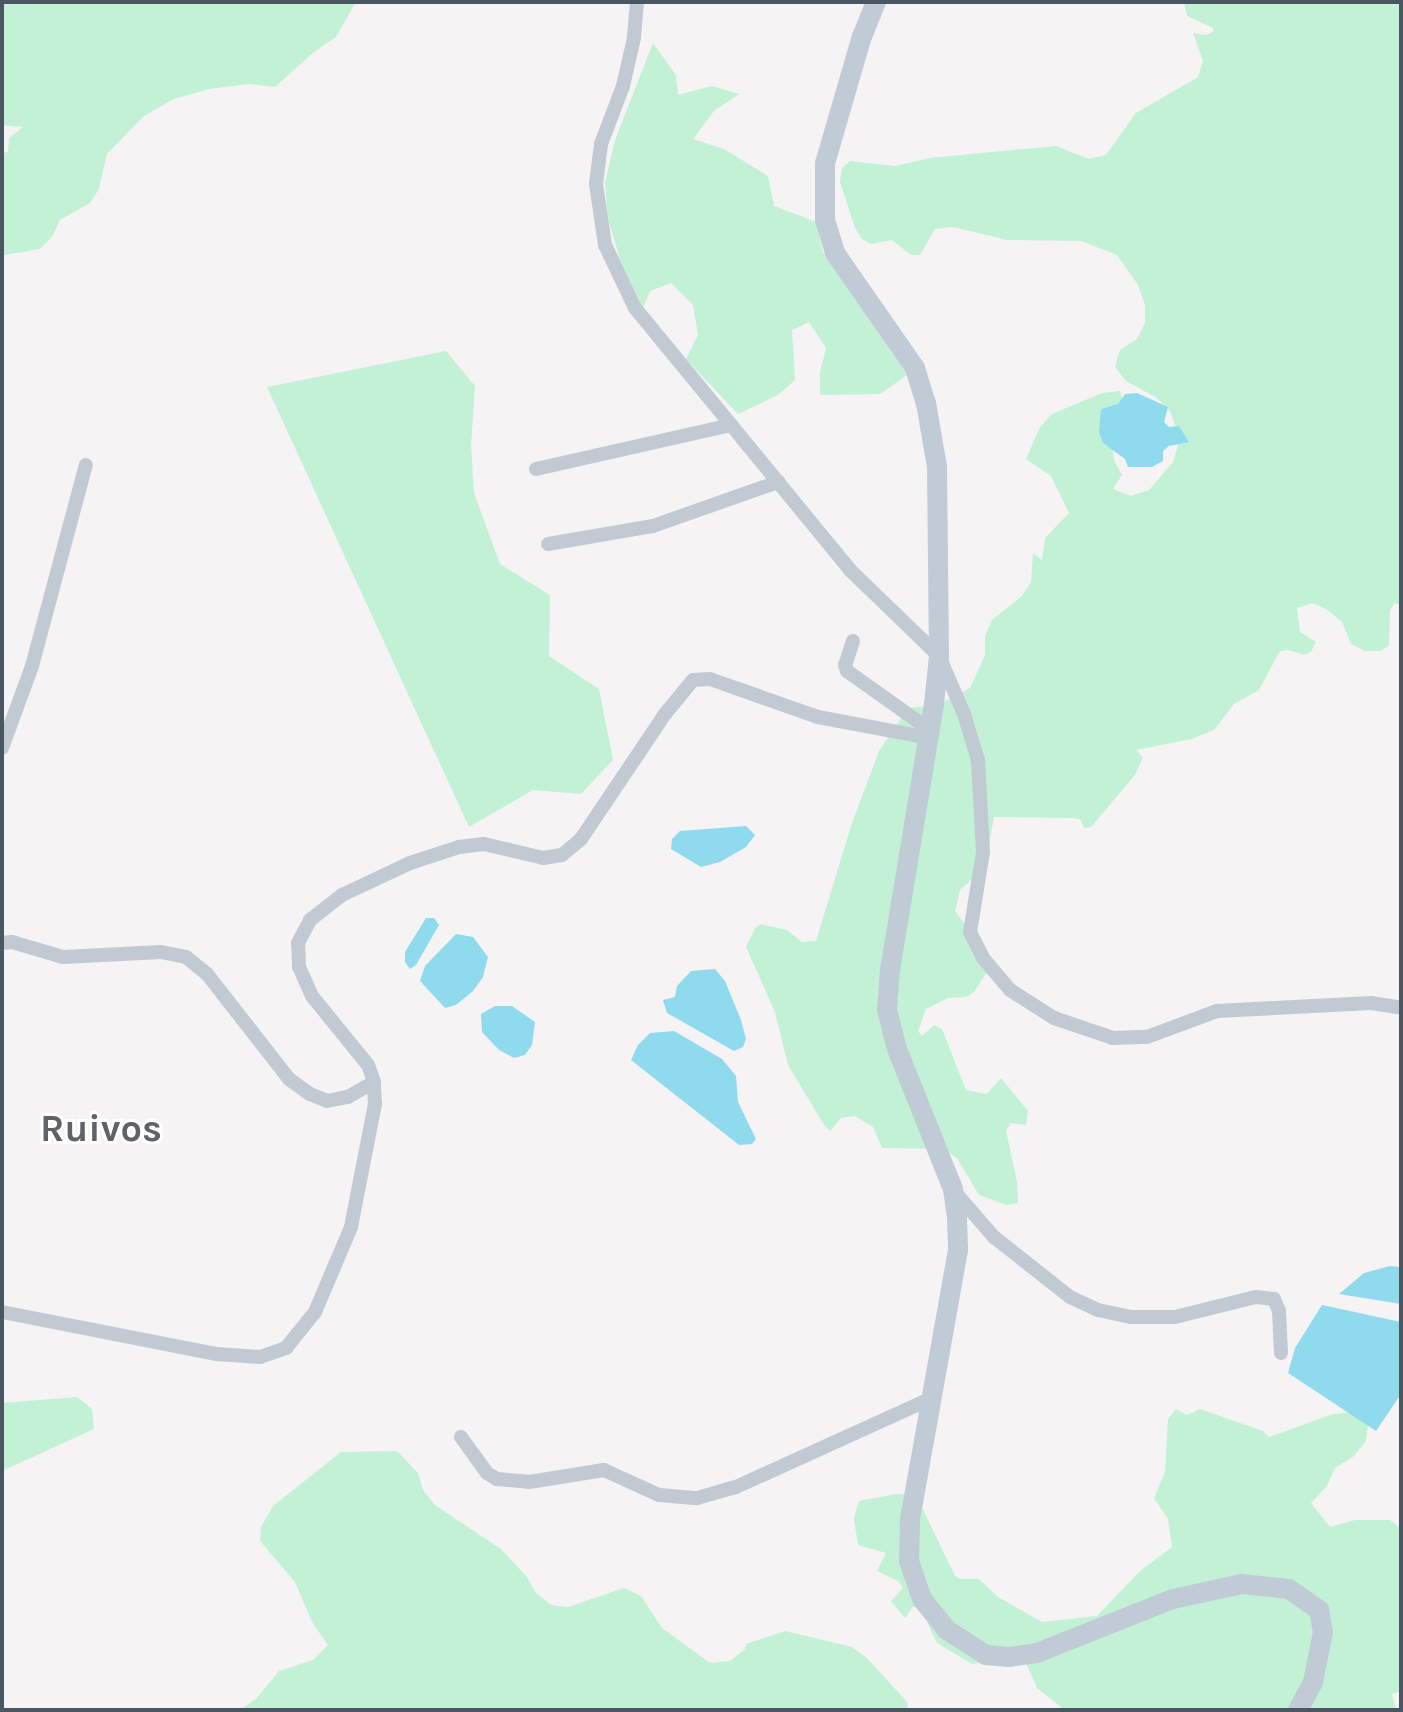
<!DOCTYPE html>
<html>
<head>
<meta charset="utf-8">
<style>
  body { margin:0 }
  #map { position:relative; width:1403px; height:1712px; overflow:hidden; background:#f5f3f3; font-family:Karla,sans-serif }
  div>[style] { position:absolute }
  .green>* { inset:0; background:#c3f1d5 }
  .water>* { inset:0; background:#90daee }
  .street>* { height:14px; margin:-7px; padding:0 7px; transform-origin:7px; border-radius:7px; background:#c1cad2 }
  .secondary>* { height:20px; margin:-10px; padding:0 10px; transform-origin:10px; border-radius:10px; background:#c1cbd6 }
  span { translate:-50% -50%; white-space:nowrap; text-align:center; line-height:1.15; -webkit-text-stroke:6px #fff; paint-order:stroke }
  .district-label { font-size:38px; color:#5f6368; font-weight:700 }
  .frame { position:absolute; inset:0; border:4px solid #4a5661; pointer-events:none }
</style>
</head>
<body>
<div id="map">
  <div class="green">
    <div style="clip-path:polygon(2px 2px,356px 2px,336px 37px,314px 52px,275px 87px,249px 84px,209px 89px,174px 99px,144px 116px,107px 154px,99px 189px,90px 203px,60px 220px,52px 237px,40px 249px,4px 255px,2px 153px,8px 152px,9px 138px,23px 127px,2px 125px)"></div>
    <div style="clip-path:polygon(1184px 2px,1401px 2px,1401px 605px,1395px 603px,1390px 610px,1389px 645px,1381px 651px,1365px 651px,1351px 644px,1342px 622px,1326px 609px,1312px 603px,1297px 608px,1300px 632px,1316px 642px,1311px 652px,1305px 655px,1288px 650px,1280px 651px,1259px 690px,1234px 704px,1214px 730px,1192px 739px,1136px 750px,1143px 757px,1135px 775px,1091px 827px,1084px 828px,1081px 820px,1075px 818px,994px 817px,985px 867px,960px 890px,955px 911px,993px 963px,974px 992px,966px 997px,948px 998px,926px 1009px,918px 1031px,922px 1036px,934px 1025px,942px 1029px,966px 1090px,987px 1094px,1001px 1078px,1028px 1111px,1026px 1125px,1011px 1123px,1006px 1131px,1017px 1181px,1018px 1203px,1007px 1205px,979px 1195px,957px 1158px,944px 1149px,882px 1148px,873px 1127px,855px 1116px,841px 1118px,830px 1131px,824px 1125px,788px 1065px,775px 1012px,746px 947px,755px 928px,761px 924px,787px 930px,802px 942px,816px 941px,852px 823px,879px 751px,908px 708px,938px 705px,970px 688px,985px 655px,985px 636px,992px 620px,1022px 596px,1031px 582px,1033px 553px,1042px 560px,1045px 538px,1069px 513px,1051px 476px,1026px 459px,1040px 427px,1052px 414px,1102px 393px,1120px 391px,1126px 408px,1112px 442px,1114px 460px,1122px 475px,1113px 489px,1131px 496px,1149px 490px,1173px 462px,1178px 446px,1176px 428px,1170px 411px,1157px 398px,1126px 381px,1115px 367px,1120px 350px,1137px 339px,1145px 323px,1145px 305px,1138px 285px,1117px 255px,1081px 241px,1007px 240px,953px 227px,935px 229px,920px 255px,911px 255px,892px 240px,871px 244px,862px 239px,855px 228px,840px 182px,842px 168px,850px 161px,895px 166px,930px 158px,1056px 146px,1089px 159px,1106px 155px,1136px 113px,1198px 77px,1203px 61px,1193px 33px,1206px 35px,1213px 32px,1213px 28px,1187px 16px)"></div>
    <div style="clip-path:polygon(653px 43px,676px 75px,678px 95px,712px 86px,739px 94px,714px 111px,693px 139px,724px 149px,768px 176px,774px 206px,816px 222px,823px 252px,907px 375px,880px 394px,820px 395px,820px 373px,826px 348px,809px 322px,792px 330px,795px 380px,778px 395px,738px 414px,686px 359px,698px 335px,693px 305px,671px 283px,650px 291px,643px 308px,621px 262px,608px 219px,605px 183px,615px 140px)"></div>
    <div style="clip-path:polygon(446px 351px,475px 386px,471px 446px,474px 493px,500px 564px,550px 595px,549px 656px,599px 689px,613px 760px,581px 794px,533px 790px,469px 827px,267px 387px)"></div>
    <div style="clip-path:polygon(77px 1397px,92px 1409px,94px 1429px,2px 1471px,2px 1403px)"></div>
    <div style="clip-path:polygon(1176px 1409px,1187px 1415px,1200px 1409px,1263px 1431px,1269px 1437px,1333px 1414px,1353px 1412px,1368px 1424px,1366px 1441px,1354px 1456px,1335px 1468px,1327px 1486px,1311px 1503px,1330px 1527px,1355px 1520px,1390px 1520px,1401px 1529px,1401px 1691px,1392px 1694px,1396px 1710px,1065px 1710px,1037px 1688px,1027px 1665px,1019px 1658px,972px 1664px,937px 1643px,928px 1624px,926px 1608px,913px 1607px,905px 1618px,891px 1601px,903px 1588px,898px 1581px,877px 1571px,886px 1553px,858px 1545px,854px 1519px,859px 1501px,896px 1494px,916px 1495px,955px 1576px,960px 1579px,979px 1579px,998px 1597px,1042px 1622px,1097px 1616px,1140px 1571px,1172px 1547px,1168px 1519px,1154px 1498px,1165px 1472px,1168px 1419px)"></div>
    <div style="clip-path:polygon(397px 1451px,418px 1473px,423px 1490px,435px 1505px,501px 1549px,527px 1577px,536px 1593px,551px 1605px,568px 1607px,624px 1588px,641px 1596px,662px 1628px,710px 1663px,730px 1661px,745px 1649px,746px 1644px,785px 1631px,852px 1647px,867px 1658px,907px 1702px,908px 1710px,240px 1710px,256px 1699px,279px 1671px,313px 1660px,328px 1645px,312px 1622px,295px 1582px,260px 1541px,261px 1527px,273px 1506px,341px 1452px)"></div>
  </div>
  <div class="water">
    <div style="clip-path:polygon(1137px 393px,1168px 407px,1164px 422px,1169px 427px,1179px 426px,1189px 442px,1169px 446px,1163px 451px,1163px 461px,1152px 467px,1128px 467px,1125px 459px,1103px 443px,1099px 432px,1101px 409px,1118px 404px,1125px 394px)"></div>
    <div style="clip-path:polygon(746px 826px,755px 835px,746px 847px,720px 862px,701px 867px,671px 849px,672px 839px,680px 831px)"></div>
    <div style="clip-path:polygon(426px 918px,434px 918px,439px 925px,416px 965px,410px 969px,405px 962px,405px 952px)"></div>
    <div style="clip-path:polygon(456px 934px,473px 937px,488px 957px,483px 977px,473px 991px,456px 1005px,445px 1008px,420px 981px,425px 966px)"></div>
    <div style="clip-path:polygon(715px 969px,725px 981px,741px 1020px,746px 1039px,743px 1047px,734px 1051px,667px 1013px,663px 1000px,675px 997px,677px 986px,691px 971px)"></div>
    <div style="clip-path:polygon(495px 1006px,512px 1006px,535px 1022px,532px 1045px,525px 1055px,514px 1058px,499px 1050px,482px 1032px,481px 1014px)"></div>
    <div style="clip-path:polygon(674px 1031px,722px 1059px,736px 1076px,738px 1102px,756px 1139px,752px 1144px,739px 1145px,631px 1060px,638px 1045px,650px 1033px)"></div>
    <div style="clip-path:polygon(1390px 1266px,1401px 1267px,1401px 1304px,1339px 1294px,1364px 1273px)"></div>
    <div style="clip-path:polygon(1322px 1305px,1401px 1322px,1401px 1394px,1376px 1431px,1288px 1373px,1295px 1348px)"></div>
  </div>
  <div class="street">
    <div style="left:637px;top:2px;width:36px;rotate:95deg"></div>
    <div style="left:634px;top:38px;width:49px;rotate:102.9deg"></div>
    <div style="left:623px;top:86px;width:62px;rotate:110.8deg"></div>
    <div style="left:601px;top:144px;width:40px;rotate:97.1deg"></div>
    <div style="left:596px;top:184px;width:62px;rotate:81.6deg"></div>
    <div style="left:605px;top:245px;width:70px;rotate:64.5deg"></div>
    <div style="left:635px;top:308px;width:339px;rotate:50.6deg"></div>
    <div style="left:850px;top:570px;width:124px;rotate:44deg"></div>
    <div style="left:939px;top:656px;width:63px;rotate:66.7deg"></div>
    <div style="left:964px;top:714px;width:48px;rotate:73.1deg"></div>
    <div style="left:978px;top:760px;width:92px;rotate:86.9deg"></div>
    <div style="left:983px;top:852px;width:81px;rotate:99.2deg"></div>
    <div style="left:970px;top:932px;width:29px;rotate:63deg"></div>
    <div style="left:983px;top:958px;width:42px;rotate:49.8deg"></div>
    <div style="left:1010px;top:990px;width:52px;rotate:32.5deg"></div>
    <div style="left:1054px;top:1018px;width:62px;rotate:18.7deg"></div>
    <div style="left:1113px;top:1038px;width:34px;rotate:-2deg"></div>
    <div style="left:1147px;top:1037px;width:75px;rotate:-20.4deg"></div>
    <div style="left:1217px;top:1011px;width:154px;rotate:-3deg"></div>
    <div style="left:1371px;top:1003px;width:30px;rotate:9deg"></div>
    <div style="left:536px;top:469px;width:200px;rotate:-12.7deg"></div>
    <div style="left:548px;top:544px;width:107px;rotate:-9.7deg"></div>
    <div style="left:653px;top:526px;width:133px;rotate:-19.4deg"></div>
    <div style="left:853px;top:641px;width:25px;rotate:108deg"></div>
    <div style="left:845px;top:665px;width:6px;rotate:72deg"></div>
    <div style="left:847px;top:671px;width:102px;rotate:35.4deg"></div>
    <div style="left:2px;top:748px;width:87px;rotate:-69.9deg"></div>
    <div style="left:32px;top:666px;width:208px;rotate:-75deg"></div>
    <div style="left:2px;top:943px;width:10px;rotate:-6deg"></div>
    <div style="left:12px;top:942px;width:53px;rotate:16.4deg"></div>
    <div style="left:63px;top:957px;width:98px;rotate:-2.9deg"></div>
    <div style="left:161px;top:952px;width:25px;rotate:11deg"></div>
    <div style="left:186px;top:957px;width:27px;rotate:39deg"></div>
    <div style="left:207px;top:974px;width:133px;rotate:52deg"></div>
    <div style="left:289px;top:1079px;width:26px;rotate:36deg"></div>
    <div style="left:310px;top:1094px;width:18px;rotate:22deg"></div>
    <div style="left:327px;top:1101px;width:21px;rotate:-11deg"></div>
    <div style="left:348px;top:1097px;width:30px;rotate:-30deg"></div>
    <div style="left:954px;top:1191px;width:61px;rotate:49deg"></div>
    <div style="left:994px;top:1237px;width:97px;rotate:38.3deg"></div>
    <div style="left:1070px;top:1297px;width:31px;rotate:25deg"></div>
    <div style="left:1098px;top:1310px;width:34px;rotate:12deg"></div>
    <div style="left:1131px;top:1317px;width:44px"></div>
    <div style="left:1175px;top:1317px;width:83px;rotate:-13.9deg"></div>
    <div style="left:1256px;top:1297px;width:18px;rotate:6deg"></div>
    <div style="left:1274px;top:1299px;width:13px;rotate:67deg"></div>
    <div style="left:1279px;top:1311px;width:42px;rotate:87.3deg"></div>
    <div style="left:2px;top:1312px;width:219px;rotate:11.1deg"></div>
    <div style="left:217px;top:1354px;width:43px;rotate:4deg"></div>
    <div style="left:260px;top:1357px;width:28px;rotate:-19deg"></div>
    <div style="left:286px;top:1348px;width:46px;rotate:-51.1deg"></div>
    <div style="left:315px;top:1312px;width:92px;rotate:-67deg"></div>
    <div style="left:351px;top:1227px;width:125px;rotate:-79deg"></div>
    <div style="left:375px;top:1104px;width:22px;rotate:-93deg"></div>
    <div style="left:374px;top:1082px;width:18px;rotate:-109deg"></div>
    <div style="left:368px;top:1065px;width:89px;rotate:-129.1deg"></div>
    <div style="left:312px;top:996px;width:32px;rotate:-114deg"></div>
    <div style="left:299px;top:967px;width:24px;rotate:-92deg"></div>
    <div style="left:298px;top:943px;width:26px;rotate:-62deg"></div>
    <div style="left:310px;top:920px;width:41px;rotate:-38deg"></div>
    <div style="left:342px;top:895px;width:75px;rotate:-25.2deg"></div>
    <div style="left:410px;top:863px;width:52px;rotate:-18.1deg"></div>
    <div style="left:459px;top:847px;width:25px;rotate:-7deg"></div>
    <div style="left:484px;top:844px;width:61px;rotate:13.3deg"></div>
    <div style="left:543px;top:858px;width:19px;rotate:-9deg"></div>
    <div style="left:562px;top:855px;width:25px;rotate:-40deg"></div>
    <div style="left:581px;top:839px;width:151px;rotate:-56.1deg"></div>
    <div style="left:665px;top:714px;width:44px;rotate:-50.5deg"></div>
    <div style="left:693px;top:680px;width:17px;rotate:-3deg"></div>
    <div style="left:710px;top:679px;width:114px;rotate:19.4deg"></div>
    <div style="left:818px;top:717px;width:113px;rotate:10.7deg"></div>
    <div style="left:461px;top:1437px;width:44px;rotate:54.2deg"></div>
    <div style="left:487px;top:1473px;width:12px;rotate:31deg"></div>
    <div style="left:497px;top:1479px;width:32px;rotate:5deg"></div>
    <div style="left:529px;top:1482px;width:76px;rotate:-9.1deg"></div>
    <div style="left:604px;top:1470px;width:60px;rotate:24.4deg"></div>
    <div style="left:659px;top:1495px;width:38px;rotate:5deg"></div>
    <div style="left:697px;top:1498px;width:41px;rotate:-15.8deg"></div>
    <div style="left:736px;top:1487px;width:215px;rotate:-24.4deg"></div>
  </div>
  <div class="secondary">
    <div style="left:876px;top:2px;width:37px;rotate:112deg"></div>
    <div style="left:862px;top:36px;width:132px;rotate:106.2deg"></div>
    <div style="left:825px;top:163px;width:57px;rotate:90deg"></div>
    <div style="left:825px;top:220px;width:34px;rotate:73deg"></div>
    <div style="left:835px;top:253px;width:140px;rotate:55.2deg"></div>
    <div style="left:915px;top:368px;width:37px;rotate:73deg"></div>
    <div style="left:926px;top:403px;width:65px;rotate:80.2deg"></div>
    <div style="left:937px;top:467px;width:189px;rotate:89.4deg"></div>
    <div style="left:939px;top:656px;width:48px;rotate:95.9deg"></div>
    <div style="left:934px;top:704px;width:269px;rotate:99.4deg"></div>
    <div style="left:890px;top:969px;width:41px;rotate:94.2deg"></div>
    <div style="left:887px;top:1010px;width:40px;rotate:75.6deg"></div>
    <div style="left:897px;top:1049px;width:151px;rotate:68.2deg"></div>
    <div style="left:953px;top:1189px;width:30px;rotate:82deg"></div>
    <div style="left:957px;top:1219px;width:31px;rotate:88deg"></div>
    <div style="left:958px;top:1250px;width:274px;rotate:100.1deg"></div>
    <div style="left:910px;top:1520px;width:41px;rotate:91.4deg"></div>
    <div style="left:909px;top:1561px;width:40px;rotate:71.1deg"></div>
    <div style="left:922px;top:1599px;width:40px;rotate:51deg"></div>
    <div style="left:947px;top:1630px;width:46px;rotate:32.7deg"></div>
    <div style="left:986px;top:1655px;width:23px;rotate:5deg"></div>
    <div style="left:1009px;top:1657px;width:28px;rotate:-8deg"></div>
    <div style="left:1037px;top:1653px;width:146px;rotate:-21.7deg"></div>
    <div style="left:1173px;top:1599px;width:71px;rotate:-12.3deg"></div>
    <div style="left:1242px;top:1584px;width:47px;rotate:6.1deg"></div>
    <div style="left:1289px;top:1589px;width:37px;rotate:35deg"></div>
    <div style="left:1319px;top:1610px;width:22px;rotate:80deg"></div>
    <div style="left:1323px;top:1632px;width:51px;rotate:101.3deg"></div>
    <div style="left:1313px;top:1682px;width:32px;rotate:118deg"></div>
  </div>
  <div class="district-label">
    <span style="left:101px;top:1129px">Ruivos</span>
  </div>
  <div class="frame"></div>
</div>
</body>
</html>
